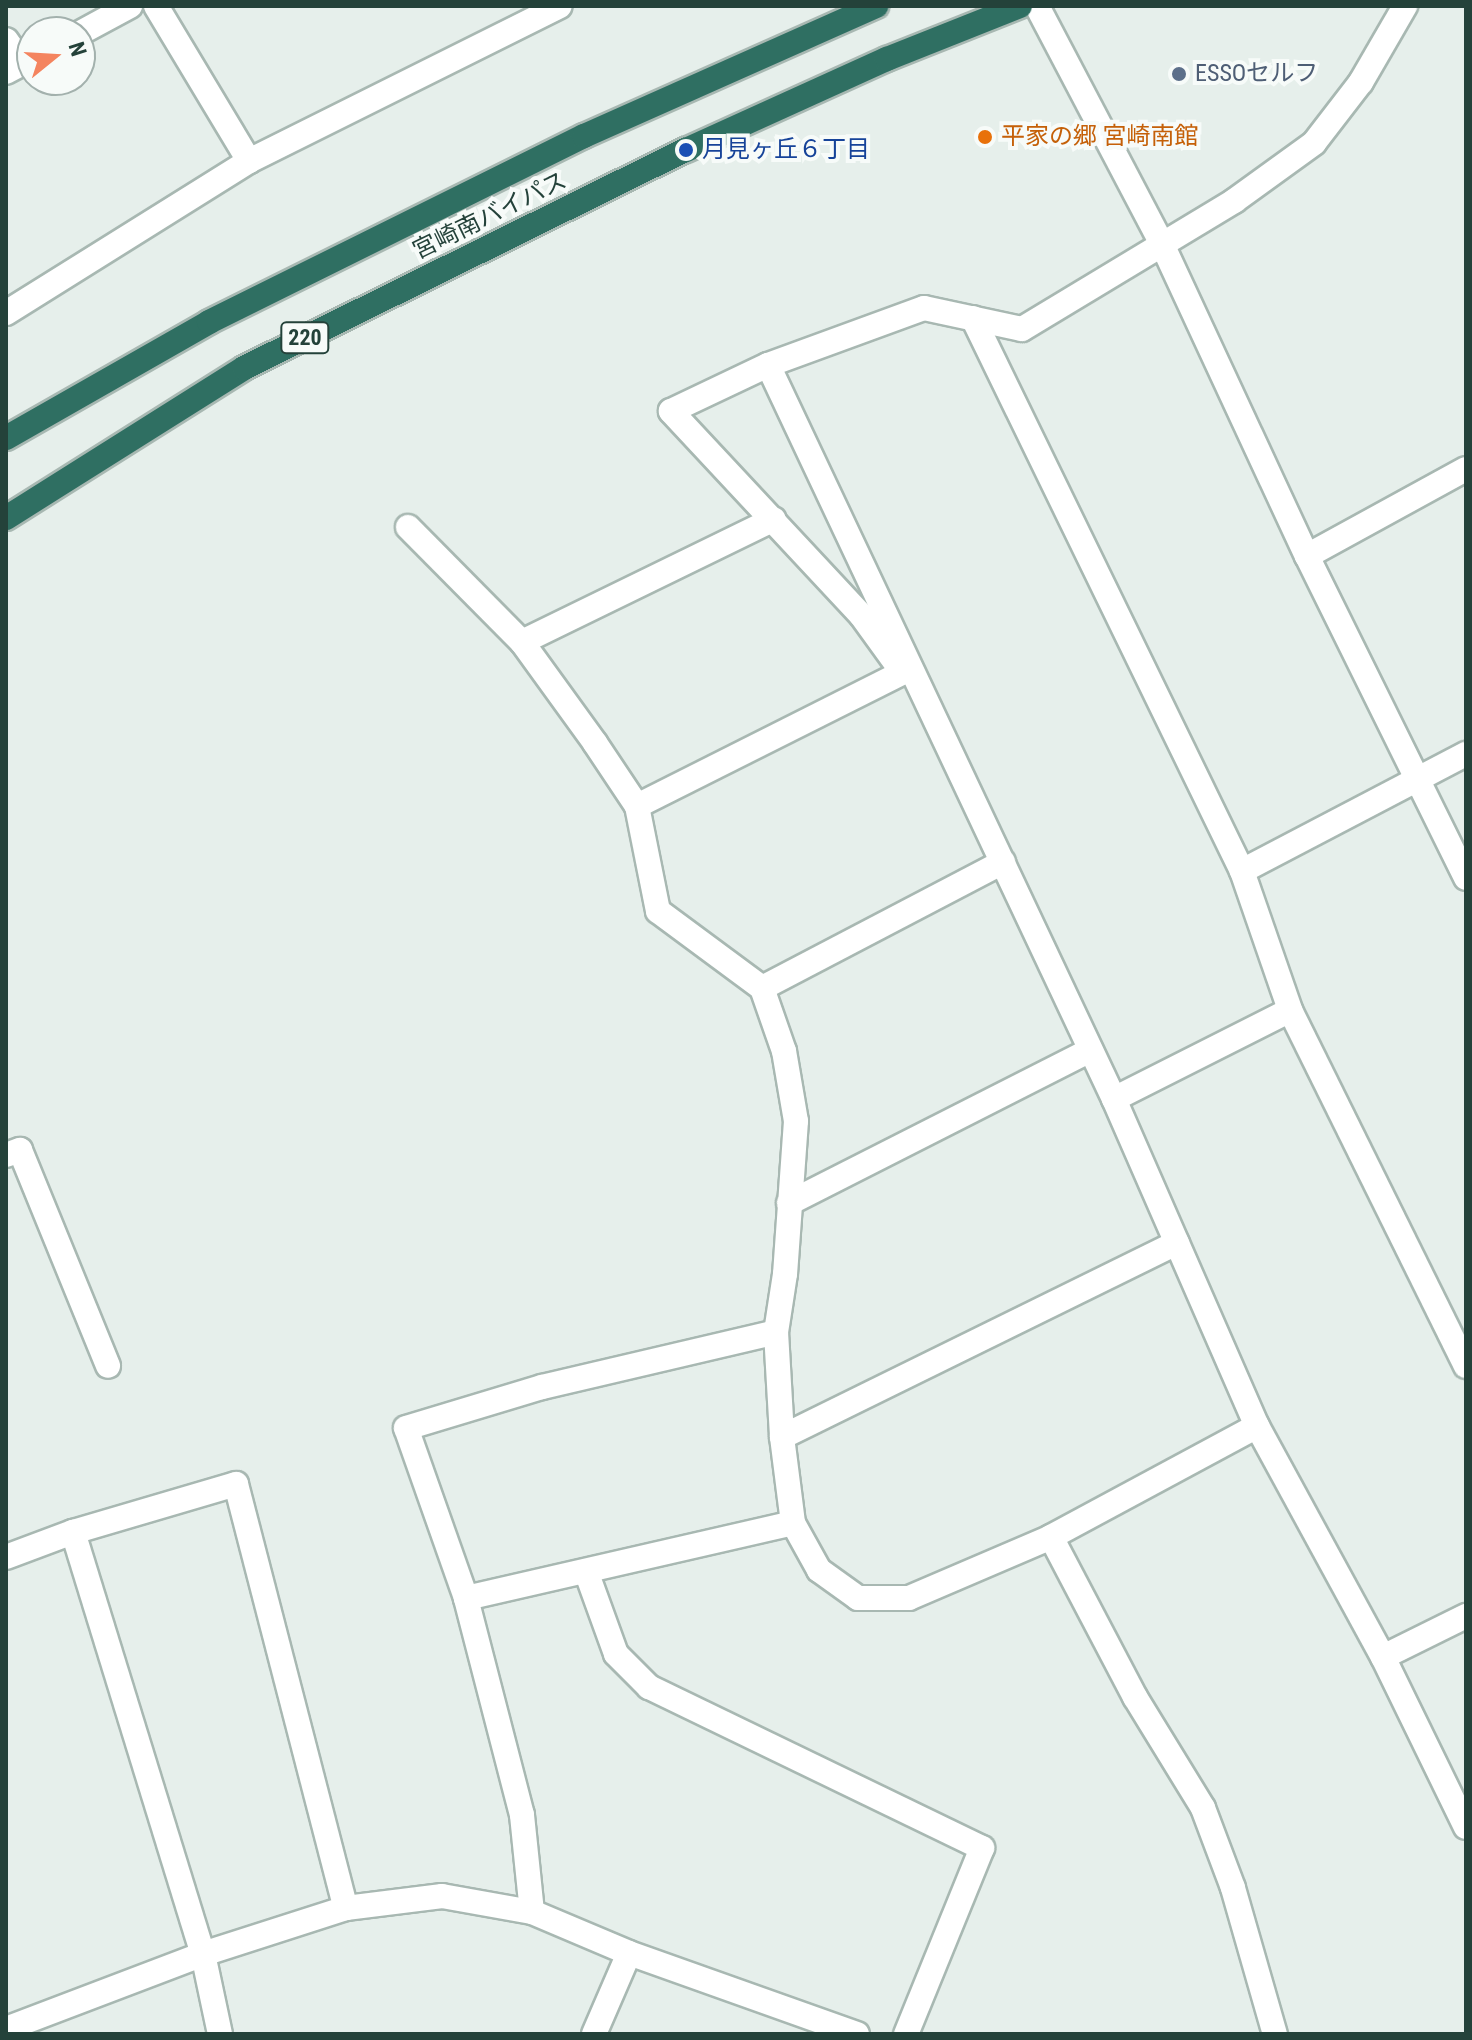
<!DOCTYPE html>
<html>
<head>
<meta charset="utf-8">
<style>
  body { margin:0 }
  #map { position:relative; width:1472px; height:2040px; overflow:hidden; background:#e6efeb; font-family:"Roboto Condensed","Noto Sans JP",sans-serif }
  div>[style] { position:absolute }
  .roads { filter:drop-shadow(2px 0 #a8b8b2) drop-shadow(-2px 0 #a8b8b2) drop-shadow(0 2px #a8b8b2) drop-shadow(0 -2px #a8b8b2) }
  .minor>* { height:24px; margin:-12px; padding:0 12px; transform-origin:12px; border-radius:12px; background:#fff }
  .highway>* { height:24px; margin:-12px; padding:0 12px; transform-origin:12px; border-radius:12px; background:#2f6f62 }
  .dots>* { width:22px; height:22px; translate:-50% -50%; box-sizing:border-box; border:4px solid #f7fbf9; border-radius:50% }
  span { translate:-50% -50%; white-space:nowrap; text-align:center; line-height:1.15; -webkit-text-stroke:8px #f7fbf9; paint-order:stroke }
  .shield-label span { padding:2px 6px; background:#f7fbf9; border:2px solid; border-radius:6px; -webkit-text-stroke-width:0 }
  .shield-label { font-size:22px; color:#24423a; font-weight:700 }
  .service-label { font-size:24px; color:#4e5e75 }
  .left { translate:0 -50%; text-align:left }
  .food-label { font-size:24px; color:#c56008 }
  .transit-label { font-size:24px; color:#164399 }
  .street-label { font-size:24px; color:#24423a }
  .frame { position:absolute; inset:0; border:8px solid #24423a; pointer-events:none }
  .north { position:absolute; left:16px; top:16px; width:80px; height:80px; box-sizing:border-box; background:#f7fbf9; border:2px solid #a3b1ad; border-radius:50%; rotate:72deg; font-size:22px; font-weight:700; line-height:32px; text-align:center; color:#24423a }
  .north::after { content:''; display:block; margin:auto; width:28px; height:36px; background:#f4845f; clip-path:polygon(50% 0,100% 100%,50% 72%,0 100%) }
</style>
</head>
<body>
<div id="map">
  <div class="roads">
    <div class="minor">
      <div style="left:156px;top:6px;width:181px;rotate:59deg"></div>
      <div style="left:1037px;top:6px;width:269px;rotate:62.3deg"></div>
      <div style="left:1162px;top:244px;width:344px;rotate:65.1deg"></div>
      <div style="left:1307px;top:556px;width:359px;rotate:63.7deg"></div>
      <div style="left:80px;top:33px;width:57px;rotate:-28.4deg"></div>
      <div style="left:6px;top:40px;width:28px;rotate:55deg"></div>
      <div style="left:6px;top:72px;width:30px;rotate:-28deg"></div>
      <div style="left:6px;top:313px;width:287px;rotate:-32deg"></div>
      <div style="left:249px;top:161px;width:347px;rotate:-26.5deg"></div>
      <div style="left:973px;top:318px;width:615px;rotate:64.06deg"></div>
      <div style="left:1242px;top:871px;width:147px;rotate:70.9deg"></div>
      <div style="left:1290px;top:1010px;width:397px;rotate:63.7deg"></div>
      <div style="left:768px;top:365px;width:811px;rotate:64.76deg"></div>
      <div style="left:1114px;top:1099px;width:357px;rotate:66.4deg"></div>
      <div style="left:1257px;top:1426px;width:263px;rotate:61.4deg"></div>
      <div style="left:1383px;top:1657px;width:189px;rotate:64deg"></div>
      <div style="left:408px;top:527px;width:162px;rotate:45.3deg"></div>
      <div style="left:522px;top:642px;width:125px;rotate:54.1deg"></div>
      <div style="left:595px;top:743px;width:76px;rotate:56.3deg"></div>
      <div style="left:637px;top:806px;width:107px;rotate:78.7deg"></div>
      <div style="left:658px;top:911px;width:129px;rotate:36.5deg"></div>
      <div style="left:762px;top:988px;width:67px;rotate:70.8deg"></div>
      <div style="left:784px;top:1051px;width:71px;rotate:80.3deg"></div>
      <div style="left:796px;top:1121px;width:153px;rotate:94.1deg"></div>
      <div style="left:785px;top:1274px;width:59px;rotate:98.8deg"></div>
      <div style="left:776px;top:1332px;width:105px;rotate:86.7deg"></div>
      <div style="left:782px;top:1437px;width:87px;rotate:82.7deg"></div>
      <div style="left:793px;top:1523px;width:54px;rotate:61deg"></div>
      <div style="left:819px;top:1570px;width:48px;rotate:35.7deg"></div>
      <div style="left:858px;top:1598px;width:51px"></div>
      <div style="left:909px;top:1598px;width:155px;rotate:-23.2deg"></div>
      <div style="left:1051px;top:1537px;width:234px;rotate:-28.3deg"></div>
      <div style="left:1307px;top:556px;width:181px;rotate:-28.7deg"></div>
      <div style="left:522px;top:642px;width:280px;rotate:-26deg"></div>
      <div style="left:895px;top:662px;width:58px;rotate:-125.9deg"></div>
      <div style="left:861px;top:615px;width:279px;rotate:-133deg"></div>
      <div style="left:671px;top:411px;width:107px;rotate:-25.4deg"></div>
      <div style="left:768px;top:365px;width:166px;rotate:-20.1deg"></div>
      <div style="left:924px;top:308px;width:100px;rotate:12.1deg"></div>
      <div style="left:1022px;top:329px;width:248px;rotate:-31.1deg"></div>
      <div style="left:1234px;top:201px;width:99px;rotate:-35.9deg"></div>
      <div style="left:1314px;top:143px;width:77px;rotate:-52.4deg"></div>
      <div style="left:1361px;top:82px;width:88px;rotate:-59.9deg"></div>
      <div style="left:637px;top:806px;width:297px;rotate:-26.7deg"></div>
      <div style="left:1242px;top:871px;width:253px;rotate:-27.6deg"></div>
      <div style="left:762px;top:988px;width:272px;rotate:-27.6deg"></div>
      <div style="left:1114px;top:1099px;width:197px;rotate:-26.8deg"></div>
      <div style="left:6px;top:1155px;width:15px;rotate:-20deg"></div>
      <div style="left:20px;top:1150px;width:233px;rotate:67.8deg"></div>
      <div style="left:789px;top:1203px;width:338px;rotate:-26.9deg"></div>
      <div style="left:782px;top:1437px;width:440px;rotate:-26.2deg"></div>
      <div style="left:73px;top:1532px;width:442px;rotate:72.9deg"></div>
      <div style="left:203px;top:1954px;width:82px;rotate:78deg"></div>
      <div style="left:1051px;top:1537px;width:181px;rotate:62.3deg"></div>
      <div style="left:1135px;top:1697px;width:130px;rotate:58.5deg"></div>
      <div style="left:1203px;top:1808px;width:85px;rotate:69.4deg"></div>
      <div style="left:1233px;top:1888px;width:152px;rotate:74deg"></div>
      <div style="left:6px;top:1557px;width:72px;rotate:-20.5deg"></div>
      <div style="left:73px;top:1532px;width:170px;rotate:-16.4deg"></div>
      <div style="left:236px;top:1484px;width:438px;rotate:75.5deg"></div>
      <div style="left:586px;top:1571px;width:88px;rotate:70.1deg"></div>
      <div style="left:616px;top:1654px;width:47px;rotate:45deg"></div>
      <div style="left:649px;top:1687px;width:370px;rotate:25.8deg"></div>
      <div style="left:982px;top:1848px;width:201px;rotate:112.2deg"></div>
      <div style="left:466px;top:1598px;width:335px;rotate:-12.9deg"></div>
      <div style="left:1383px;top:1657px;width:93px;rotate:-26.3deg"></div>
      <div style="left:532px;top:1912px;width:98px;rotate:-95.9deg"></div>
      <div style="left:522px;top:1815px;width:224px;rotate:-104.5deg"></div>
      <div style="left:466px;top:1598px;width:180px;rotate:-109.4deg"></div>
      <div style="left:406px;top:1428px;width:142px;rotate:-16.8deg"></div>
      <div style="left:542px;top:1387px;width:240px;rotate:-13.2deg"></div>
      <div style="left:6px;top:2029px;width:211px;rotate:-20.8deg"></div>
      <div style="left:203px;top:1954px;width:150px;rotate:-17.8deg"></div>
      <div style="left:346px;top:1908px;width:97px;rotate:-7.1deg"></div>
      <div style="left:442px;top:1896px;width:91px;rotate:10.1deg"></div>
      <div style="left:532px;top:1912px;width:105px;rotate:22.9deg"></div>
      <div style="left:629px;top:1953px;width:242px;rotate:19.6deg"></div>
      <div style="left:594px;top:2034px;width:88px;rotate:-66.6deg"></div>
    </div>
    <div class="highway">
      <div style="left:6px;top:438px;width:234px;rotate:-29.7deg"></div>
      <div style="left:209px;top:322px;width:419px;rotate:-26.4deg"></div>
      <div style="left:584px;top:136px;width:320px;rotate:-24deg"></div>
      <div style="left:6px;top:518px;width:281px;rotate:-32.2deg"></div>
      <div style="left:244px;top:368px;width:493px;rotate:-26.3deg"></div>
      <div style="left:686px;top:150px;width:221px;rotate:-24.4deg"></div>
      <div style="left:887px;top:59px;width:143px;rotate:-21.7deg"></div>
    </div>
  </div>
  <div class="dots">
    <div style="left:1179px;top:74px;background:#5c6f8a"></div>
    <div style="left:985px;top:137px;background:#e8710a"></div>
    <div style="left:686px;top:150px;background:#1a4fb4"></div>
  </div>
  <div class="shield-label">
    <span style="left:305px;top:338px">220</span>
  </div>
  <div class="service-label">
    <span class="left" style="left:1195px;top:74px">ESSOセルフ</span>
  </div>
  <div class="food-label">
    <span class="left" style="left:1001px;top:137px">平家の郷 宮崎南館</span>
  </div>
  <div class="transit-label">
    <span class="left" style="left:702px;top:150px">月見ヶ丘６丁目</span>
  </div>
  <div class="street-label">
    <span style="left:490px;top:216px;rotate:-26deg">宮崎南バイパス</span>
  </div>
  <div class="frame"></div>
  <div class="north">N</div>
</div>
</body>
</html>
